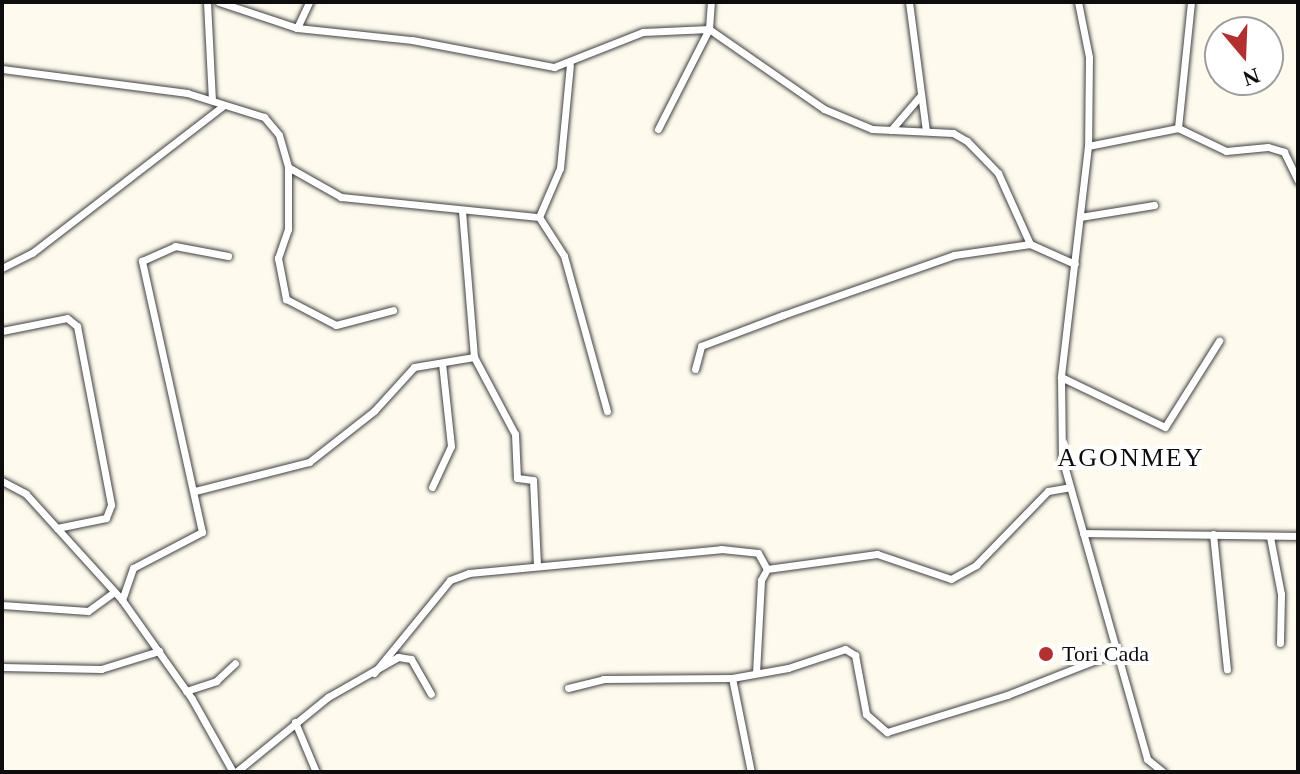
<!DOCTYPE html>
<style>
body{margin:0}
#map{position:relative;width:1300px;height:774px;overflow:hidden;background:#fefbee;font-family:"Times New Roman",serif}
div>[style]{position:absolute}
.roads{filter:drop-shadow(0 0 2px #404040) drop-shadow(0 0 2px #404040)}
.minor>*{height:7px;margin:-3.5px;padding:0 3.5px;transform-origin:3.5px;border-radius:3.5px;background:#fff}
.dots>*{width:22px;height:22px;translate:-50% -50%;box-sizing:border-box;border:4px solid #fff;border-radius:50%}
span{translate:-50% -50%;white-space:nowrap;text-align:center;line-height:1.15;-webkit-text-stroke:8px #fff;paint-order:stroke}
.poi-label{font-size:22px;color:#0d0d0d}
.left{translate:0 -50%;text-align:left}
.quarter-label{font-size:26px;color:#0d0d0d;letter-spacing:2px}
.frame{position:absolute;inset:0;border:4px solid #0d0d0d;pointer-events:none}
.north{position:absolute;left:1204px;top:16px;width:80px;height:80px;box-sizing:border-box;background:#fff;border:2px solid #9e9e9e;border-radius:50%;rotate:161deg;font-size:22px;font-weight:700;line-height:32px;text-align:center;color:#0d0d0d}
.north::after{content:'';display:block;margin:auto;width:28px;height:36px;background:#b23030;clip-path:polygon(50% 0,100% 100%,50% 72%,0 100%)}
</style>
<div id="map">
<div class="roads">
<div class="minor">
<div style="left:207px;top:2px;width:98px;rotate:87.1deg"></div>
<div style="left:219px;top:2px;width:82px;rotate:18.4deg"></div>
<div style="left:297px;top:28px;width:116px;rotate:6deg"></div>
<div style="left:412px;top:40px;width:145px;rotate:10.8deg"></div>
<div style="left:554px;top:67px;width:96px;rotate:-21.5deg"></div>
<div style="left:643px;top:32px;width:66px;rotate:-2.6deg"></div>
<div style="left:709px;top:29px;width:140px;rotate:34.8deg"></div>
<div style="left:824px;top:109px;width:52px;rotate:22.6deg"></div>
<div style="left:872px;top:129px;width:81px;rotate:2.8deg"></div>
<div style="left:953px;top:133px;width:16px;rotate:30deg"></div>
<div style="left:967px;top:141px;width:45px;rotate:45.9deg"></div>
<div style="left:998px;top:173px;width:78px;rotate:65.7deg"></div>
<div style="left:1030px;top:244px;width:49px;rotate:24deg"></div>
<div style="left:909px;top:2px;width:130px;rotate:82.5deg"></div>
<div style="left:1078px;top:2px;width:56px;rotate:78.7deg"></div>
<div style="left:1089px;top:57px;width:89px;rotate:90.6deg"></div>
<div style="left:1088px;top:146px;width:233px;rotate:96.7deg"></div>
<div style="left:1061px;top:377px;width:81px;rotate:89.3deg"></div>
<div style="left:1062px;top:458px;width:313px;rotate:74.2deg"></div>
<div style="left:1147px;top:759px;width:21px;rotate:39deg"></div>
<div style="left:297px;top:28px;width:29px;rotate:-65deg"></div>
<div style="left:2px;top:69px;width:187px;rotate:7.4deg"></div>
<div style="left:187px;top:93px;width:81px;rotate:17.3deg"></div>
<div style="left:264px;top:117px;width:23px;rotate:50deg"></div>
<div style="left:279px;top:135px;width:33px;rotate:74deg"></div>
<div style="left:288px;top:167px;width:62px;rotate:90deg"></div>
<div style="left:288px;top:229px;width:31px;rotate:109deg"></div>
<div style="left:278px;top:258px;width:42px;rotate:79deg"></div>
<div style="left:286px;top:299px;width:56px;rotate:27.5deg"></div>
<div style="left:336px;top:325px;width:59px;rotate:-14.7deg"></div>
<div style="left:1178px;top:128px;width:127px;rotate:-84.1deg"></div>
<div style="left:658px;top:129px;width:112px;rotate:-63deg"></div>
<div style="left:709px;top:29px;width:27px;rotate:-86deg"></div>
<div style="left:891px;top:130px;width:46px;rotate:-49.4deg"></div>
<div style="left:1088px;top:146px;width:92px;rotate:-11.3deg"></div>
<div style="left:1178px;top:128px;width:53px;rotate:25.6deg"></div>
<div style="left:1226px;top:151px;width:42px;rotate:-5.4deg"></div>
<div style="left:1268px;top:147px;width:17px;rotate:17deg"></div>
<div style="left:1284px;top:152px;width:32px;rotate:64deg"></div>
<div style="left:288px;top:167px;width:61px;rotate:29.5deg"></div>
<div style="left:341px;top:197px;width:199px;rotate:5.8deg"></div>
<div style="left:539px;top:217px;width:53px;rotate:-66.8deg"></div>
<div style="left:560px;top:168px;width:103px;rotate:-84.5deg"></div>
<div style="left:539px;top:217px;width:46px;rotate:57.3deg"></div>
<div style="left:564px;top:256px;width:161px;rotate:74.5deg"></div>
<div style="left:1080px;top:217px;width:75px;rotate:-9.2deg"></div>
<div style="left:2px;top:268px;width:34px;rotate:-27deg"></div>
<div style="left:32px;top:253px;width:242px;rotate:-37.6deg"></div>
<div style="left:2px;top:331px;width:66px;rotate:-11.3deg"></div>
<div style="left:67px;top:318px;width:13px;rotate:39deg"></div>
<div style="left:77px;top:326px;width:182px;rotate:79.2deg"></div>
<div style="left:111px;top:505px;width:14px;rotate:111deg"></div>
<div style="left:106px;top:518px;width:50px;rotate:168.5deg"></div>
<div style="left:474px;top:357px;width:87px;rotate:62deg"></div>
<div style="left:515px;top:434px;width:44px;rotate:87.4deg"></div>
<div style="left:517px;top:478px;width:16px;rotate:7deg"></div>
<div style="left:533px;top:480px;width:86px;rotate:87.3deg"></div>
<div style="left:695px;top:369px;width:24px;rotate:-75deg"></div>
<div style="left:701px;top:346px;width:88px;rotate:-20.7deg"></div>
<div style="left:783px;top:315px;width:181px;rotate:-19.3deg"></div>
<div style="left:954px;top:255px;width:77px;rotate:-8.2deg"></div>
<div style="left:1061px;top:377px;width:115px;rotate:25.7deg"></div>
<div style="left:1165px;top:427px;width:102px;rotate:-57.9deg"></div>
<div style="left:2px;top:481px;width:27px;rotate:28deg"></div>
<div style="left:26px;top:494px;width:143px;rotate:47.8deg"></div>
<div style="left:122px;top:600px;width:121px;rotate:54.7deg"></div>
<div style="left:192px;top:699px;width:84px;rotate:60.7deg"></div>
<div style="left:432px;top:487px;width:45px;rotate:-65.1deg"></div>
<div style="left:451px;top:446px;width:83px;rotate:-96.2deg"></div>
<div style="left:195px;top:491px;width:118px;rotate:-14.3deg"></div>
<div style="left:309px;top:462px;width:83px;rotate:-38.1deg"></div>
<div style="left:374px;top:411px;width:59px;rotate:-47.7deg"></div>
<div style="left:414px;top:367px;width:61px;rotate:-9.5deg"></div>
<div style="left:474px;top:357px;width:146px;rotate:-94.7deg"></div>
<div style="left:1083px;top:533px;width:215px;rotate:0.8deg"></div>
<div style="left:1213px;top:534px;width:136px;rotate:84.1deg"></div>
<div style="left:1270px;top:537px;width:58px;rotate:79.1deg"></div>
<div style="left:1281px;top:594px;width:49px;rotate:91.2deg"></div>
<div style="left:122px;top:600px;width:34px;rotate:-71deg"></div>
<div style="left:133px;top:568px;width:78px;rotate:-27.6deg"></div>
<div style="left:202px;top:532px;width:278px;rotate:-102.5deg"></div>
<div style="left:142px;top:261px;width:36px;rotate:-24deg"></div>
<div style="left:175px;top:246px;width:54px;rotate:10.7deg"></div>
<div style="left:2px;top:605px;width:86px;rotate:4deg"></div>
<div style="left:88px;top:611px;width:32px;rotate:-36deg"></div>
<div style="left:2px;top:667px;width:99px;rotate:1.2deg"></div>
<div style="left:101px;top:669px;width:61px;rotate:-17.2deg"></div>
<div style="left:374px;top:673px;width:120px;rotate:-50.7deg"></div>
<div style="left:450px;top:580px;width:20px;rotate:-20deg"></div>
<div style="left:469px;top:573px;width:253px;rotate:-5.4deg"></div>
<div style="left:721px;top:549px;width:37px;rotate:6deg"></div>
<div style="left:758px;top:553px;width:18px;rotate:61deg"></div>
<div style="left:756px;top:673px;width:93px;rotate:-86.9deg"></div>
<div style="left:761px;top:580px;width:13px;rotate:-61deg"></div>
<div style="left:767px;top:569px;width:111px;rotate:-7.8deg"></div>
<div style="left:877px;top:554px;width:78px;rotate:18.7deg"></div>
<div style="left:951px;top:579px;width:29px;rotate:-29deg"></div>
<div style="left:976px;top:565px;width:103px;rotate:-45.8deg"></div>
<div style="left:1048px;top:491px;width:22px;rotate:-10deg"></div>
<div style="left:732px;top:678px;width:96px;rotate:78.6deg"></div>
<div style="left:568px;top:688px;width:36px;rotate:-14deg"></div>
<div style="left:603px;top:679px;width:129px;rotate:-0.4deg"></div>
<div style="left:732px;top:678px;width:57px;rotate:-10.1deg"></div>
<div style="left:788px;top:668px;width:60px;rotate:-18.4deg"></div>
<div style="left:845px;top:649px;width:12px;rotate:31deg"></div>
<div style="left:855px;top:655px;width:60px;rotate:79.4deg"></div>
<div style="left:866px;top:714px;width:28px;rotate:41deg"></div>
<div style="left:887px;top:732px;width:126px;rotate:-17.1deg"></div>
<div style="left:1007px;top:695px;width:117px;rotate:-21.5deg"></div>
<div style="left:186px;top:691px;width:32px;rotate:-18deg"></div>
<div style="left:216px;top:681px;width:26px;rotate:-43deg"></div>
<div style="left:295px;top:722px;width:54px;rotate:67.2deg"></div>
<div style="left:236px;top:772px;width:119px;rotate:-39.2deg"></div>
<div style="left:328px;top:697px;width:81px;rotate:-29.7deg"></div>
<div style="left:398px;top:657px;width:13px;rotate:9deg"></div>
<div style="left:411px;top:659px;width:40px;rotate:60.3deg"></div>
</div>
</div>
<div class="dots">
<div style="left:1046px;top:654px;background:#b23030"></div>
</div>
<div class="poi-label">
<span class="left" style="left:1062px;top:654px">Tori Cada</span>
</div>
<div class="quarter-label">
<span style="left:1131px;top:458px">AGONMEY</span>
</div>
<div class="frame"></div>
<div class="north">N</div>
</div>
